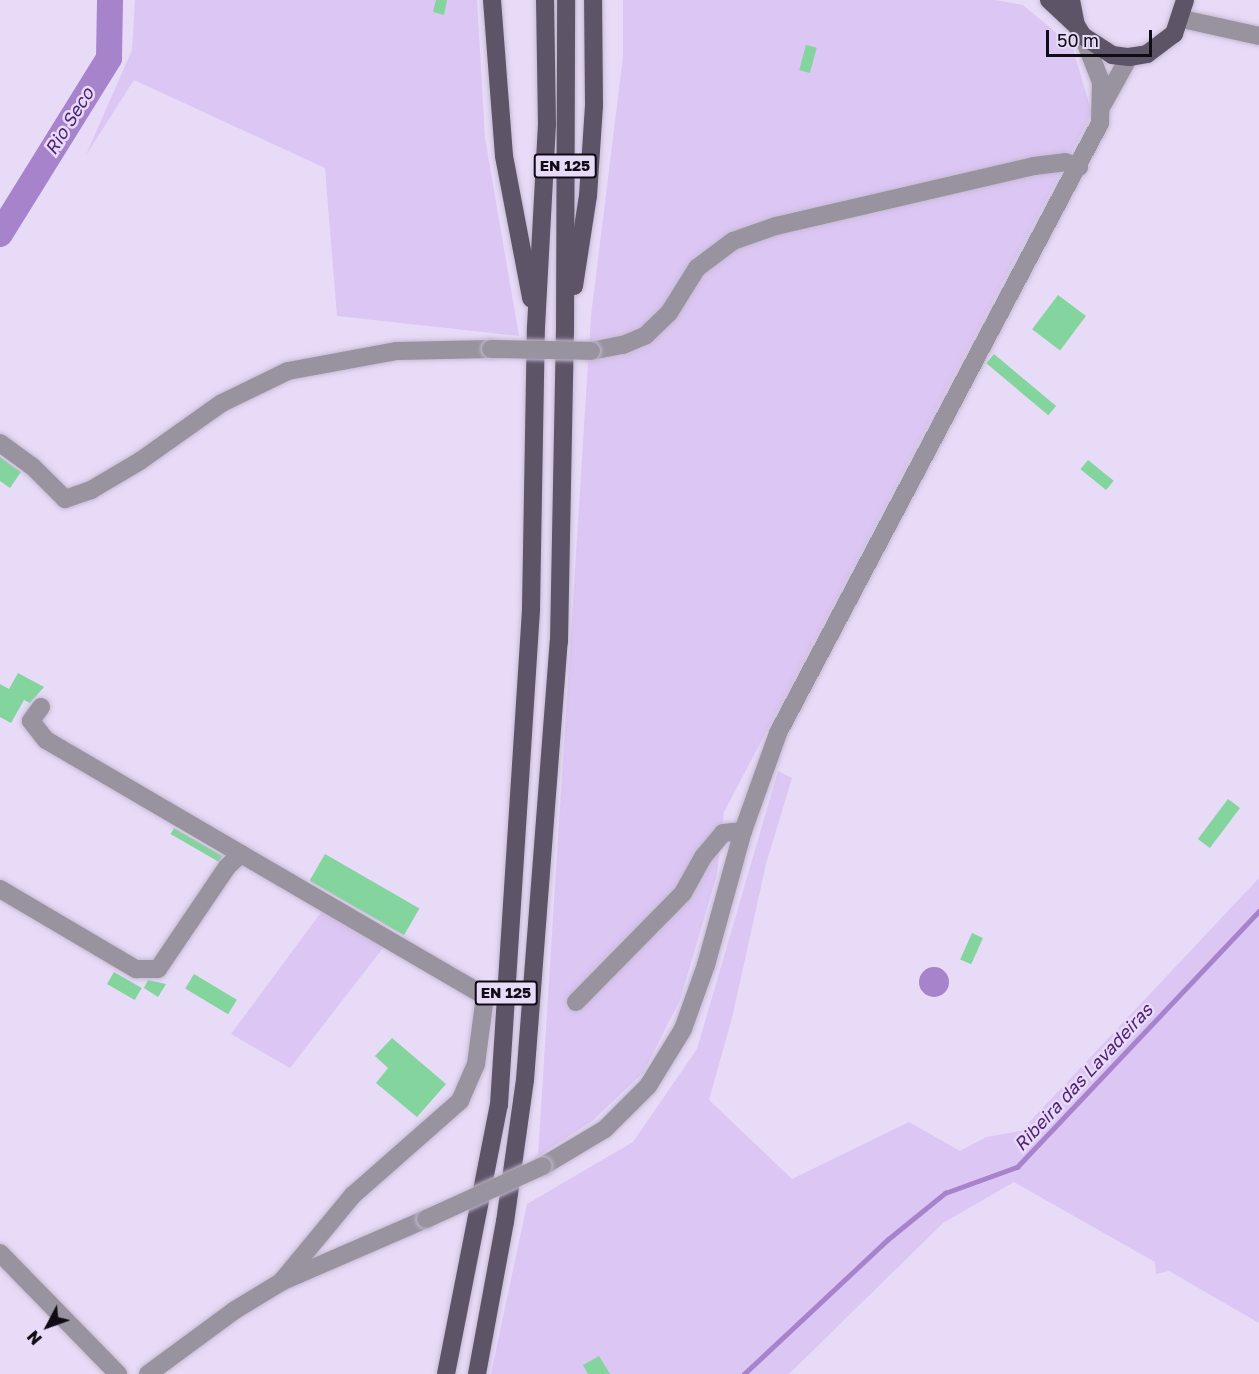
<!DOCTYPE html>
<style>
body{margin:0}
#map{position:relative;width:1259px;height:1374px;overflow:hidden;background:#e7dbf7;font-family:"Golos Text",sans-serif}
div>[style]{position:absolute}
.green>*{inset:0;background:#dcc6f4}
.water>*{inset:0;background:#a783cc}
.round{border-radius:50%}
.stream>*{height:4.5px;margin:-2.25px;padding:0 2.25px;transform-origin:2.25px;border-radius:2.25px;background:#a783cc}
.river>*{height:26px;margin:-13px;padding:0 13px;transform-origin:13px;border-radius:13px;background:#a783cc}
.building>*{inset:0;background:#83d49d;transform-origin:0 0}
.roads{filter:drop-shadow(0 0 2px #c5bad3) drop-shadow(0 0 2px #c5bad3)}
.minor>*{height:18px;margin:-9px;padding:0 9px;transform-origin:9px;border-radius:9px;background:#99939f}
.major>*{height:18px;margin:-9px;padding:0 9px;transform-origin:9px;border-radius:9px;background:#5d5468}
.bridges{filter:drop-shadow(0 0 2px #c5bad3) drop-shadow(0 0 2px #c5bad3)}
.minor-bridge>*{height:18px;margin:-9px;padding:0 9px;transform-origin:9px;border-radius:9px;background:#99939f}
span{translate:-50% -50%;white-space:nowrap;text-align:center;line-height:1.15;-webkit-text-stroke:5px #e7dbf7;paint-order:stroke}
.shield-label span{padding:2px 4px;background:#e7dbf7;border:2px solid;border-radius:4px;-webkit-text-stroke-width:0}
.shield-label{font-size:15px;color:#100c15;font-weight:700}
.water-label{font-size:18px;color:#502076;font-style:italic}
.north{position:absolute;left:18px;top:1296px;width:60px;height:60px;-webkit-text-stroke:4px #e7dbf7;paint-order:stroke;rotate:229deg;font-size:16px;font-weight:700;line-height:24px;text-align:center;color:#100c15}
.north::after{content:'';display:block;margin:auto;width:21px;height:27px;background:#100c15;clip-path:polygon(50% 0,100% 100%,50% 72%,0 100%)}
.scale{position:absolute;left:1046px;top:30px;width:106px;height:27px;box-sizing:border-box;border:3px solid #100c15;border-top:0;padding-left:8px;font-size:18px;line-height:21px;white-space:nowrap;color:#100c15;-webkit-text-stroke:4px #e7dbf7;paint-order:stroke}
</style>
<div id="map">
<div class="green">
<div style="clip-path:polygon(135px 0,477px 0,485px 138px,519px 336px,337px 316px,325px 168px,134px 80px,86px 155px,132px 50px)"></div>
<div style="clip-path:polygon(623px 0,995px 0,1023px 5px,1072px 46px,1092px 113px,724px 812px,717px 875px,680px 1000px,643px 1073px,591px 1122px,538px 1156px,591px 316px,623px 57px)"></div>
<div style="clip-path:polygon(778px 771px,792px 778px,766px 864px,732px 1018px,709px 1100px,792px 1179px,909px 1122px,960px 1151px,986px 1137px,1021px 1131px,1259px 878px,1259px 1323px,1169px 1271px,1156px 1274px,1155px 1262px,1014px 1182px,943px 1223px,789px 1374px,491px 1374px,527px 1204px,633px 1142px,697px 1049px)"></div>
<div style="clip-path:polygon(322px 911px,386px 944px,290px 1068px,231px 1034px)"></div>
</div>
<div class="water">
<div class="round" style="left:919px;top:967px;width:30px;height:30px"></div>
</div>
<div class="stream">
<div style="left:744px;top:1374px;width:196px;rotate:-43.1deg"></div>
<div style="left:887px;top:1240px;width:75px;rotate:-39deg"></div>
<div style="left:945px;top:1193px;width:77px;rotate:-19.9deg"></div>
<div style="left:1017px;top:1167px;width:352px;rotate:-46.6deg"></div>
</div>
<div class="river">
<div style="left:0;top:234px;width:207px;rotate:-58.2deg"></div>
<div style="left:109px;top:58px;width:58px;rotate:-89deg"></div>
</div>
<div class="building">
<div style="clip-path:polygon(436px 0,447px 0,444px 15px,433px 12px)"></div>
<div style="left:806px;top:45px;width:11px;height:26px;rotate:15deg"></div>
<div style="left:1058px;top:295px;width:35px;height:43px;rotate:37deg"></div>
<div style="left:994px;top:354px;width:81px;height:12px;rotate:40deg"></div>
<div style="clip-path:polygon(0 457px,21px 472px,10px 488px,0 481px)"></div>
<div style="left:1088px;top:460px;width:33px;height:12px;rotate:39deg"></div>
<div style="clip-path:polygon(18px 673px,44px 687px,30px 703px,24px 700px,11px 723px,0 717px,0 684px,9px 689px)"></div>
<div style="left:1228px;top:799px;width:15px;height:50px;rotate:37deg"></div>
<div style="left:174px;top:828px;width:56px;height:7px;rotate:30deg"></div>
<div style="left:325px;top:854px;width:109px;height:31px;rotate:30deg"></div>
<div style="left:972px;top:933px;width:12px;height:29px;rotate:24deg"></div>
<div style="left:114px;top:972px;width:32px;height:14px;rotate:30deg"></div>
<div style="left:194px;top:974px;width:50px;height:17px;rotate:31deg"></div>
<div style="clip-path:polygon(148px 980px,166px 984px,158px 997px,144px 988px)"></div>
<div style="clip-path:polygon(392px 1038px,446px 1084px,417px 1117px,376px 1083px,388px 1068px,375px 1056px)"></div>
<div style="clip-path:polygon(599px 1356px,610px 1374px,588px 1374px,583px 1365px)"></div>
</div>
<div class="roads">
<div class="minor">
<div style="left:1182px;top:19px;width:79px;rotate:12.4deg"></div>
<div style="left:1103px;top:104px;width:54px;rotate:-61deg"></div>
<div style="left:591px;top:351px;width:33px;rotate:-11deg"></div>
<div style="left:623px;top:345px;width:25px;rotate:-23deg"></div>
<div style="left:646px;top:335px;width:32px;rotate:-44deg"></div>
<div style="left:669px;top:313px;width:53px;rotate:-58.1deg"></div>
<div style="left:697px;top:268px;width:45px;rotate:-36.9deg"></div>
<div style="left:733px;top:241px;width:46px;rotate:-19.2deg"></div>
<div style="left:776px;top:226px;width:265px;rotate:-13.1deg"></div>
<div style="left:1034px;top:166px;width:31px;rotate:-7deg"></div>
<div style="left:1065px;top:162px;width:15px;rotate:20deg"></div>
<div style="left:0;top:443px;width:39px;rotate:36deg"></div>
<div style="left:32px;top:466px;width:47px;rotate:45deg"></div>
<div style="left:65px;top:499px;width:28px;rotate:-19deg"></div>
<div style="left:91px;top:490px;width:57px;rotate:-30.6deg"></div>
<div style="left:140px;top:461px;width:100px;rotate:-35.3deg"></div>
<div style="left:222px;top:403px;width:73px;rotate:-25.9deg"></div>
<div style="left:288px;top:371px;width:111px;rotate:-10.4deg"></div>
<div style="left:397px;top:351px;width:94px;rotate:-1.2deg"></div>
<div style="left:41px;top:707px;width:17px;rotate:126deg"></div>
<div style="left:31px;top:721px;width:24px;rotate:52deg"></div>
<div style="left:46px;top:740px;width:226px;rotate:30.3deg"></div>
<div style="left:0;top:889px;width:158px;rotate:30.5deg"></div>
<div style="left:136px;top:969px;width:22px"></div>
<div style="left:158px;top:969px;width:123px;rotate:-55.9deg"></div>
<div style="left:227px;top:867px;width:19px;rotate:-43deg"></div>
<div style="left:241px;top:854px;width:282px;rotate:30.2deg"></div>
<div style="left:485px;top:996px;width:69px;rotate:97.5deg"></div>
<div style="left:476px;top:1064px;width:40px;rotate:113.4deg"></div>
<div style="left:460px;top:1101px;width:142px;rotate:138.7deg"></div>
<div style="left:353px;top:1195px;width:113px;rotate:129.6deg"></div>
<div style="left:576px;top:1002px;width:153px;rotate:-45.5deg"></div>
<div style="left:683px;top:893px;width:41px;rotate:-60.9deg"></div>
<div style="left:703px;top:857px;width:31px;rotate:-50deg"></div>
<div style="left:723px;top:833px;width:20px;rotate:-6deg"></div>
<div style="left:543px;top:1166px;width:72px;rotate:-30.8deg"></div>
<div style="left:605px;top:1129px;width:61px;rotate:-45deg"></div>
<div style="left:648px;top:1086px;width:67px;rotate:-58.4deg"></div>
<div style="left:683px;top:1029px;width:68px;rotate:-70.2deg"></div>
<div style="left:706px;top:965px;width:139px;rotate:-74.6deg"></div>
<div style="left:743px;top:831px;width:104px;rotate:-70.3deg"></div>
<div style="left:778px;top:733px;width:690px;rotate:-62.17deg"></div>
<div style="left:1100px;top:123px;width:41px;rotate:-88.6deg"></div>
<div style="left:1101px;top:82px;width:49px;rotate:-111.4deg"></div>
<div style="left:0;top:1253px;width:169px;rotate:45.7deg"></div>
<div style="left:148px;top:1374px;width:108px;rotate:-36.3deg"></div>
<div style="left:235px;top:1310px;width:54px;rotate:-31.3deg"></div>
<div style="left:281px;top:1282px;width:158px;rotate:-23.5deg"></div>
</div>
<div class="major">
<div style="left:492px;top:0;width:156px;rotate:85.6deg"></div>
<div style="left:504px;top:156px;width:145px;rotate:79.2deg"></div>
<div style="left:1049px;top:0;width:34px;rotate:43deg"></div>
<div style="left:1071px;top:0;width:25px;rotate:79deg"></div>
<div style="left:1076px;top:25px;width:13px;rotate:58deg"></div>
<div style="left:1083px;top:36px;width:35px;rotate:33deg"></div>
<div style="left:1112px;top:55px;width:17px;rotate:7deg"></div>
<div style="left:1129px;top:57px;width:18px;rotate:-9deg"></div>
<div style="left:1147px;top:54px;width:34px;rotate:-37deg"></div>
<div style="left:1174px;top:34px;width:36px;rotate:-72deg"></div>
<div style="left:574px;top:286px;width:91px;rotate:-81.2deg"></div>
<div style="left:588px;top:196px;width:91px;rotate:-86.2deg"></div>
<div style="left:594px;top:105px;width:105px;rotate:-90.5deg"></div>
<div style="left:446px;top:1374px;width:274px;rotate:-78.9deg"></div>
<div style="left:499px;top:1105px;width:498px;rotate:-86.3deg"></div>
<div style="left:531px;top:608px;width:281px;rotate:-89deg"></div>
<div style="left:536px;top:327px;width:202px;rotate:-86.9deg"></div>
<div style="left:547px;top:125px;width:125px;rotate:-90.9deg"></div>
<div style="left:477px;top:1374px;width:155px;rotate:-79.6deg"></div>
<div style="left:505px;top:1222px;width:143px;rotate:-82deg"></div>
<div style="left:525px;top:1080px;width:440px;rotate:-85.6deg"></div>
<div style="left:559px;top:641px;width:309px;rotate:-88.9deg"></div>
<div style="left:565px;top:332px;width:332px;rotate:-89.8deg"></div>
</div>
</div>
<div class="bridges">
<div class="minor-bridge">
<div style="left:491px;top:349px;width:100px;rotate:1.1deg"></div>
<div style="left:426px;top:1219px;width:128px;rotate:-24.4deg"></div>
</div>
</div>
<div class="shield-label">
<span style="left:565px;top:166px">EN 125</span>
<span style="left:506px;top:993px">EN 125</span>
</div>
<div class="water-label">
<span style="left:69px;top:121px;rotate:-58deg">Rio Seco</span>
<span style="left:1083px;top:1077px;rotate:-47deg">Ribeira das Lavadeiras</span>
</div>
<div class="north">N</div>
<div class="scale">50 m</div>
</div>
